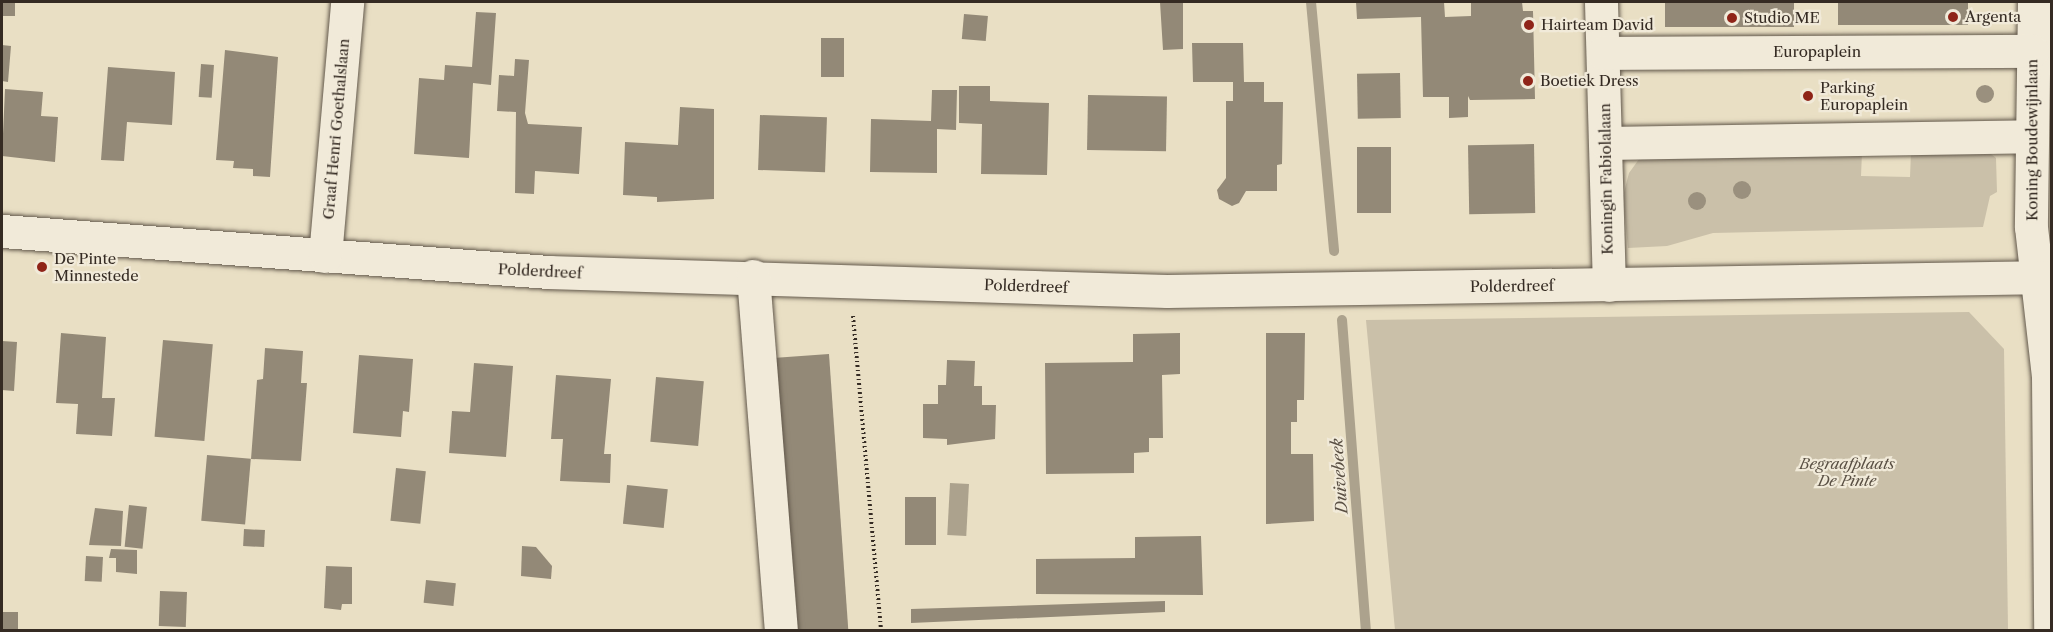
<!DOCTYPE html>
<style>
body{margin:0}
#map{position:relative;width:2053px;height:632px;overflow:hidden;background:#e9dfc4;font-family:"Libre Caslon Text",serif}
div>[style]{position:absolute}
.green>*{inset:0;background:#cac0a9}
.water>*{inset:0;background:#aca28d;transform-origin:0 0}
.stream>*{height:10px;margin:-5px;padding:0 5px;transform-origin:5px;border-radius:5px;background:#aca28d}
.building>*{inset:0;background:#938977;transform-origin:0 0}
.path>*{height:4px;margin-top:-2px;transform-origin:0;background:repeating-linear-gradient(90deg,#352b23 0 1.5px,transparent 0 4.5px)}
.roads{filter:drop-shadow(0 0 2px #62584b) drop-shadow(0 0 2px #62584b)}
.minor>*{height:33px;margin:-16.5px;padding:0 16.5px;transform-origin:16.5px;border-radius:16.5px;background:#f1ead9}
.trees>*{width:18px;height:18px;margin:-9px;border-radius:50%;background:#9a907e}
.dots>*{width:16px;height:16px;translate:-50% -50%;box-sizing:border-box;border:3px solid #f1ead9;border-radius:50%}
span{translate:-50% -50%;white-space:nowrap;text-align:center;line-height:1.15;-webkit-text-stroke:4.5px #f1ead9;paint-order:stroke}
.poi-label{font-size:15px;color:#352b23}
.left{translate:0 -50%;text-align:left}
.street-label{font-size:15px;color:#352b23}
.park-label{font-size:15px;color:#5a5044;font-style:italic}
.water-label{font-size:16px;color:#594f43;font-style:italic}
.frame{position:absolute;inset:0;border:3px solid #352b23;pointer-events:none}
</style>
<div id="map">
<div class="green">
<div style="clip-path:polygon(1986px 150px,1996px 158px,1997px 192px,1990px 196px,1983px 227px,1713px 233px,1667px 246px,1628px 248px,1623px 196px,1629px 173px,1642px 155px,1862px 153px,1861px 176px,1910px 177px,1911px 152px)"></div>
<div style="clip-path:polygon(1969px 312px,2004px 349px,2008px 630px,1395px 630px,1366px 320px)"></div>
</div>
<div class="water">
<div style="left:950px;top:483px;width:19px;height:52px;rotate:3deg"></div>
</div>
<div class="stream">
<div style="left:1311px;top:2px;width:250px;rotate:84.7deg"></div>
<div style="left:1342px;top:320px;width:311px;rotate:85.6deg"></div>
</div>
<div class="building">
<div style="left:2px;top:2px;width:13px;height:14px"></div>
<div style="clip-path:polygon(1160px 2px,1183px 2px,1183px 49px,1163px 50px)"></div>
<div style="clip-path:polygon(1356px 2px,1444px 2px,1445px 17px,1471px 16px,1471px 2px,1522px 2px,1523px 11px,1533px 11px,1535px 99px,1470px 100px,1468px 96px,1468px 117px,1449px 118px,1449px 97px,1423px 97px,1421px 17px,1357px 19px)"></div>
<div style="left:1665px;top:2px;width:129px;height:25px"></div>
<div style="left:1838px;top:2px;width:130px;height:23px"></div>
<div style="clip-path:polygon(476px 12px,496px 13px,491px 85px,473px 83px,469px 158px,414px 154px,419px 78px,444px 80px,445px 65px,472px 67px)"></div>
<div style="left:964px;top:14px;width:24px;height:25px;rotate:5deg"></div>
<div style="left:821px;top:38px;width:23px;height:39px"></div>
<div style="clip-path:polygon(1192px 43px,1243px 43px,1244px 82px,1264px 82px,1264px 102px,1283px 102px,1282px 164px,1277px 165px,1277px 191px,1246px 191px,1239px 203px,1232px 206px,1219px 199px,1217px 190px,1226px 178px,1226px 101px,1233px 101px,1233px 82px,1193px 82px)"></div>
<div style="clip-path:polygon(2px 45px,11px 46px,8px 82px,2px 81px)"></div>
<div style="clip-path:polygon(225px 50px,278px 57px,270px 177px,253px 176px,253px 169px,233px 168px,234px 161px,216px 160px)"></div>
<div style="clip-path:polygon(515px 59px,529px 60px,525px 113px,528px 124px,582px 127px,579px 174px,535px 171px,534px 194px,515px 193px,516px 112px,497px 111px,499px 75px,514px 76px)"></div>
<div style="left:201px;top:64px;width:13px;height:33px;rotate:4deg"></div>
<div style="clip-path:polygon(108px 67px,175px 72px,172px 125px,127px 122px,124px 161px,101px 160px)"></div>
<div style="left:1400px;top:73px;width:45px;height:43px;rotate:89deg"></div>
<div style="clip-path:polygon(959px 86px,990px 86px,990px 101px,1049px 103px,1047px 175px,981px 174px,982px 124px,959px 123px)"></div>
<div style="clip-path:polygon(5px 89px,43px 92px,41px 116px,58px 117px,55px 162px,2px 156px)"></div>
<div style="clip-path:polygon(932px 90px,957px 90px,956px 130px,937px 129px,937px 173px,870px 172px,871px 119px,931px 121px)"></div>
<div style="left:1088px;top:95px;width:79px;height:55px;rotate:1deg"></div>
<div style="clip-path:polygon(680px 107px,714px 109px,714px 199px,657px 202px,657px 197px,623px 195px,625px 142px,678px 145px)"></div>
<div style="left:760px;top:115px;width:67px;height:55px;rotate:2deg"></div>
<div style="left:1534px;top:144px;width:69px;height:66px;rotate:89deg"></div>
<div style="left:1357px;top:147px;width:34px;height:66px"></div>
<div style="clip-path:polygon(61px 333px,106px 337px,102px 398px,115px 398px,112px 436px,76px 434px,78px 404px,56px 403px)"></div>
<div style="clip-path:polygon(1180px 333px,1180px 374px,1162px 375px,1163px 438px,1149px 438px,1149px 452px,1134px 453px,1134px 473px,1046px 474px,1045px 363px,1133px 362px,1133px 334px)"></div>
<div style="clip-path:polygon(1266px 333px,1305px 333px,1304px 400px,1297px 400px,1297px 422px,1291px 422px,1291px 454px,1313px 454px,1314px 521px,1266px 524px)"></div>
<div style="left:163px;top:340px;width:50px;height:97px;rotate:5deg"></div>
<div style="clip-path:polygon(2px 341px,17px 342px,14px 391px,2px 390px)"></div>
<div style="clip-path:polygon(265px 348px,303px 351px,301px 383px,307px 383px,301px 461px,251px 459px,257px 380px,263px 379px)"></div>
<div style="left:829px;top:354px;width:277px;height:56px;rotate:86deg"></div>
<div style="clip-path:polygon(359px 355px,413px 359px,409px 412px,403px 411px,401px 437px,353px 433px)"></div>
<div style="clip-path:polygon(947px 360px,975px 361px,974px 386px,982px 386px,982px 405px,996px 405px,995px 439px,947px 445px,947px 439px,923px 438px,923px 404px,938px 404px,938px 385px,946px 385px)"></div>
<div style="clip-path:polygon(474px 363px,513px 366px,506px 457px,449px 453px,452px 411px,470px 412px)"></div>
<div style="clip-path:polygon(556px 375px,611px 379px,604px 454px,611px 454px,610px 483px,560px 481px,563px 439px,551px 439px)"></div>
<div style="left:656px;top:377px;width:48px;height:65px;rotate:5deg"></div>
<div style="left:207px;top:455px;width:44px;height:66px;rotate:5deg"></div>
<div style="left:396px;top:468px;width:30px;height:53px;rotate:6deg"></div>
<div style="left:627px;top:485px;width:41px;height:39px;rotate:6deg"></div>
<div style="left:905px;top:497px;width:31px;height:48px"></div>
<div style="left:129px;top:505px;width:18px;height:42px;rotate:6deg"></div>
<div style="clip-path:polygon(95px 508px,123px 511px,121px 546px,89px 545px)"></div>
<div style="left:244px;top:529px;width:21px;height:17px;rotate:3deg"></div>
<div style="clip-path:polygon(1201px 536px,1203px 595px,1036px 594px,1036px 559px,1135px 558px,1135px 537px)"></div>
<div style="clip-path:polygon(522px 546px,536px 547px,552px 566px,551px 579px,521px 576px)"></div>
<div style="clip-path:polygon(111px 549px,137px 550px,137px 574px,116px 572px,116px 558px,109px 558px)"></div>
<div style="left:86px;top:556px;width:17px;height:25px;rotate:3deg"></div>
<div style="clip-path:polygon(326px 566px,352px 567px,352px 604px,342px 604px,341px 610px,324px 608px)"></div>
<div style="left:426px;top:580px;width:30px;height:23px;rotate:6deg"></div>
<div style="left:160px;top:591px;width:27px;height:35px;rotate:2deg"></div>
<div style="clip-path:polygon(1165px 601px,1165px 612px,911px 623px,911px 609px)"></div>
<div style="left:2px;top:612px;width:16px;height:18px"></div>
</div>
<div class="path">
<div style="left:853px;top:316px;width:315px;rotate:84.9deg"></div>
</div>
<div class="roads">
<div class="minor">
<div style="left:1601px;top:2px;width:283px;rotate:88.4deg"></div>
<div style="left:2034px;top:2px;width:225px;rotate:90.8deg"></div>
<div style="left:2031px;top:227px;width:150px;rotate:83.5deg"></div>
<div style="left:2048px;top:376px;width:254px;rotate:89.5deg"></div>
<div style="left:1603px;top:53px;width:429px;rotate:-0.3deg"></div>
<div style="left:1606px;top:143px;width:425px;rotate:-0.9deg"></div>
<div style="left:2px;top:231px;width:548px;rotate:4.29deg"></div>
<div style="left:548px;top:272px;width:619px;rotate:1.76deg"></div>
<div style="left:1167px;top:291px;width:885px;rotate:-0.91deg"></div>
<div style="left:325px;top:256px;width:255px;rotate:-85deg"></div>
<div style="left:753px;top:276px;width:355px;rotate:85.5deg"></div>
</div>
</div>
<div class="trees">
<div style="left:1985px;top:94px"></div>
<div style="left:1742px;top:190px"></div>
<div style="left:1697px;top:201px"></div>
</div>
<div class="dots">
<div style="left:1953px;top:17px;background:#8f2418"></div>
<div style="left:1732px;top:18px;background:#8f2418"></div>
<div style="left:1529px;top:25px;background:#8f2418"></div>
<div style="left:1528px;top:81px;background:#8f2418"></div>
<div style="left:1808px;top:96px;background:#8f2418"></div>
<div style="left:42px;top:267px;background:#8f2418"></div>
</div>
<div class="poi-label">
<span class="left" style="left:1965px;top:17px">Argenta</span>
<span class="left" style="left:1744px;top:18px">Studio ME</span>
<span class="left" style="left:1541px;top:25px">Hairteam David</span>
<span class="left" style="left:1540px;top:81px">Boetiek Dress</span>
<span class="left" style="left:1820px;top:96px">Parking<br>Europaplein</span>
<span class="left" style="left:54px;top:267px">De Pinte<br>Minnestede</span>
</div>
<div class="street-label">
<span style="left:1817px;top:52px">Europaplein</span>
<span style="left:336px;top:129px;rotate:-85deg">Graaf Henri Goethalslaan</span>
<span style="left:2032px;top:140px;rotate:-90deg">Koning Boudewijnlaan</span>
<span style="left:1606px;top:179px;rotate:-91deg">Koningin Fabiolalaan</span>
<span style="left:540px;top:271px;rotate:3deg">Polderdreef</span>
<span style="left:1026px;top:286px;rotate:2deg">Polderdreef</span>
<span style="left:1512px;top:286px;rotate:-1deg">Polderdreef</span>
</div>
<div class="park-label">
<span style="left:1847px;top:472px">Begraafplaats<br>De Pinte</span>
</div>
<div class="water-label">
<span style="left:1339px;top:476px;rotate:-94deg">Duivebeek</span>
</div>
<div class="frame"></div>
</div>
